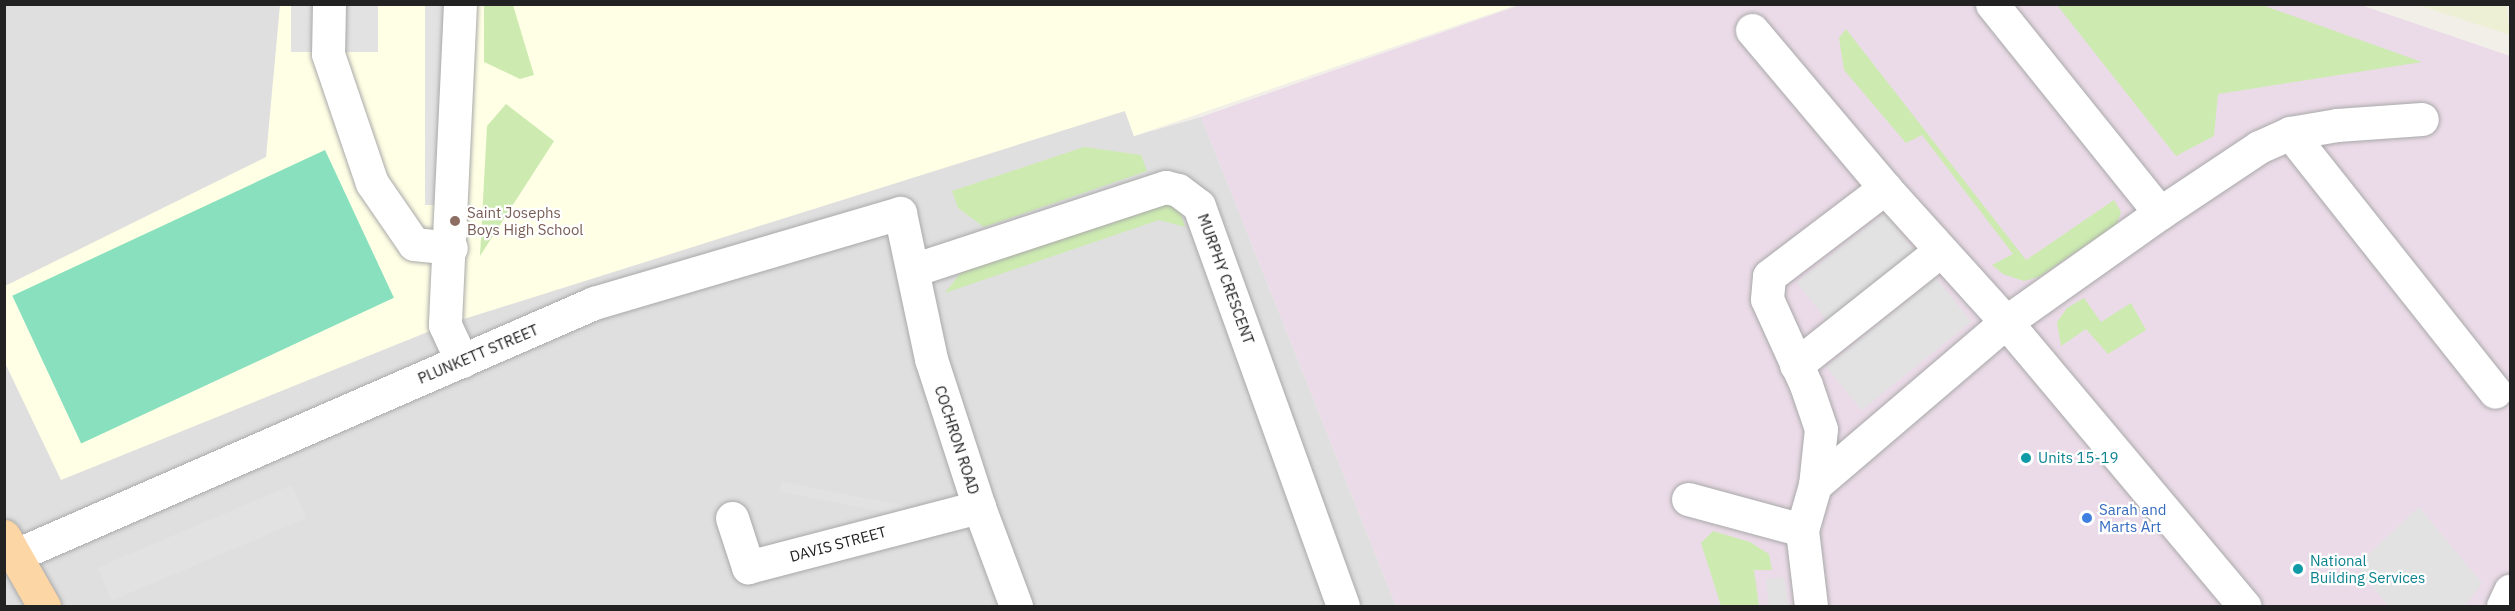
<!DOCTYPE html>
<style>
body{margin:0}
#map{position:relative;width:2515px;height:611px;overflow:hidden;background:#f2efe9;font-family:"IBM Plex Sans",sans-serif}
div>[style]{position:absolute}
.residential>*{inset:0;background:#e0dfdf}
.industrial>*{inset:0;background:#ebdbe8}
.education>*{inset:0;background:#ffffe5}
.farmland>*{inset:0;background:#eef0d5}
.grass>*{inset:0;background:#cdebb0}
.pitch>*{inset:0;background:#88e0be;transform-origin:0 0}
.parking>*{inset:0;background:#e2e2e2;transform-origin:0 0}
.roads{filter:drop-shadow(0 0 2px #a9a9a9) drop-shadow(0 0 2px #a9a9a9)}
.minor>*{height:33px;margin:-16.5px;padding:0 16.5px;transform-origin:16.5px;border-radius:16.5px;background:#fff}
.major>*{height:33px;margin:-16.5px;padding:0 16.5px;transform-origin:16.5px;border-radius:16.5px;background:#fcd6a4}
.dots>*{width:16px;height:16px;translate:-50% -50%;box-sizing:border-box;border:3px solid #fff;border-radius:50%}
span{translate:-50% -50%;white-space:nowrap;text-align:center;line-height:1.15;-webkit-text-stroke:4.5px #fff;paint-order:stroke}
.education-label{font-size:15px;color:#785e54}
.left{translate:0 -50%;text-align:left}
.street-label{font-size:15px;color:#222}
.culture-label{font-size:15px;color:#0d838f}
.shop-label{font-size:15px;color:#366cbe}
.frame{position:absolute;inset:0;border:6px solid #222;pointer-events:none}
</style>
<div id="map">
<div class="residential">
<div style="clip-path:polygon(4px 5px,1086px 5px,1134px 136px,1201px 117px,1396px 606px,5px 606px)"></div>
</div>
<div class="industrial">
<div style="clip-path:polygon(1523px 4px,2358px 4px,2510px 56px,2510px 590px,2497px 606px,1396px 606px,1201px 117px)"></div>
</div>
<div class="education">
<div style="clip-path:polygon(280px 5px,1516px 5px,1134px 136px,1125px 111px,445px 325px,61px 480px,5px 363px,5px 286px,266px 157px)"></div>
</div>
<div class="farmland">
<div style="clip-path:polygon(2418px 5px,2506px 5px,2510px 35px)"></div>
</div>
<div class="grass">
<div style="clip-path:polygon(484px 5px,513px 5px,534px 75px,520px 79px,484px 62px)"></div>
<div style="clip-path:polygon(2057px 5px,2262px 5px,2422px 62px,2218px 94px,2214px 136px,2176px 156px)"></div>
<div style="clip-path:polygon(1846px 29px,2026px 260px,2114px 200px,2121px 212px,2117px 224px,2039px 277px,2024px 281px,2003px 274px,1992px 265px,2013px 254px,1922px 135px,1906px 143px,1844px 70px,1839px 38px)"></div>
<div style="clip-path:polygon(506px 104px,554px 141px,480px 256px,487px 126px)"></div>
<div style="clip-path:polygon(1084px 147px,1141px 155px,1147px 171px,984px 227px,958px 208px,952px 191px)"></div>
<div style="clip-path:polygon(1155px 198px,1178px 205px,1185px 227px,1159px 220px,945px 293px,966px 266px)"></div>
<div style="clip-path:polygon(2084px 298px,2101px 322px,2131px 303px,2146px 330px,2108px 354px,2086px 329px,2061px 346px,2057px 322px,2067px 308px)"></div>
<div style="clip-path:polygon(1713px 531px,1750px 542px,1769px 554px,1772px 570px,1754px 570px,1759px 606px,1721px 606px,1701px 543px)"></div>
</div>
<div class="pitch">
<div style="left:325px;top:150px;width:163px;height:345px;rotate:65deg"></div>
</div>
<div class="parking">
<div style="left:291px;top:5px;width:87px;height:47px"></div>
<div style="left:425px;top:5px;width:23px;height:200px"></div>
<div style="left:1885px;top:213px;width:56px;height:112px;rotate:52deg"></div>
<div style="left:1936px;top:278px;width:56px;height:141px;rotate:51deg"></div>
<div style="left:292px;top:485px;width:36px;height:211px;rotate:67deg"></div>
<div style="left:906px;top:506px;width:10px;height:127px;rotate:101deg"></div>
<div style="clip-path:polygon(2419px 507px,2482px 583px,2465px 606px,2388px 606px,2356px 566px)"></div>
<div style="clip-path:polygon(1784px 577px,1789px 606px,1769px 606px,1766px 579px)"></div>
</div>
<div class="roads">
<div class="minor">
<div style="left:329px;top:4px;width:50px;rotate:91.1deg"></div>
<div style="left:328px;top:54px;width:136px;rotate:71.2deg"></div>
<div style="left:372px;top:183px;width:74px;rotate:55.5deg"></div>
<div style="left:414px;top:244px;width:37px;rotate:6deg"></div>
<div style="left:460px;top:4px;width:321px;rotate:92.7deg"></div>
<div style="left:445px;top:325px;width:40px;rotate:65deg"></div>
<div style="left:1992px;top:4px;width:268px;rotate:51.2deg"></div>
<div style="left:1752px;top:30px;width:207px;rotate:49.9deg"></div>
<div style="left:1885px;top:188px;width:181px;rotate:47.9deg"></div>
<div style="left:2006px;top:322px;width:371px;rotate:50deg"></div>
<div style="left:2290px;top:133px;width:48px;rotate:-9.7deg"></div>
<div style="left:2337px;top:125px;width:85px;rotate:-4deg"></div>
<div style="left:913px;top:270px;width:266px;rotate:-18.2deg"></div>
<div style="left:1166px;top:187px;width:12px;rotate:14deg"></div>
<div style="left:1178px;top:190px;width:26px;rotate:37deg"></div>
<div style="left:1199px;top:206px;width:425px;rotate:70.2deg"></div>
<div style="left:1796px;top:365px;width:184px;rotate:-38.4deg"></div>
<div style="left:1815px;top:485px;width:56px;rotate:-83.9deg"></div>
<div style="left:1821px;top:429px;width:46px;rotate:-108.8deg"></div>
<div style="left:1806px;top:385px;width:94px;rotate:-114.4deg"></div>
<div style="left:1767px;top:299px;width:23px;rotate:-85deg"></div>
<div style="left:1769px;top:276px;width:146px;rotate:-37.2deg"></div>
<div style="left:1688px;top:499px;width:118px;rotate:15.2deg"></div>
<div style="left:732px;top:518px;width:52px;rotate:71.9deg"></div>
<div style="left:748px;top:567px;width:239px;rotate:-14.6deg"></div>
<div style="left:16px;top:555px;width:631px;rotate:-23.56deg"></div>
<div style="left:594px;top:303px;width:319px;rotate:-16.4deg"></div>
<div style="left:900px;top:213px;width:149px;rotate:78deg"></div>
<div style="left:931px;top:359px;width:156px;rotate:72deg"></div>
<div style="left:979px;top:507px;width:106px;rotate:69.5deg"></div>
<div style="left:1811px;top:606px;width:77px;rotate:-96.8deg"></div>
<div style="left:1802px;top:530px;width:47px;rotate:-73.9deg"></div>
<div style="left:1815px;top:485px;width:251px;rotate:-40.5deg"></div>
<div style="left:2006px;top:322px;width:189px;rotate:-35.3deg"></div>
<div style="left:2160px;top:213px;width:119px;rotate:-33.7deg"></div>
<div style="left:2259px;top:147px;width:34px;rotate:-24deg"></div>
<div style="left:2290px;top:133px;width:330px;rotate:51.6deg"></div>
<div style="left:2503px;top:606px;width:17px;rotate:-65deg"></div>
</div>
<div class="major">
<div style="left:4px;top:536px;width:81px;rotate:60.3deg"></div>
</div>
</div>
<div class="dots">
<div style="left:455px;top:221px;background:#8d6e63"></div>
<div style="left:2026px;top:458px;background:#0f9aa8"></div>
<div style="left:2087px;top:518px;background:#3f7fe0"></div>
<div style="left:2298px;top:569px;background:#0f9aa8"></div>
</div>
<div class="education-label">
<span class="left" style="left:467px;top:221px">Saint Josephs<br>Boys High School</span>
</div>
<div class="street-label">
<span style="left:1226px;top:279px;rotate:70deg">MURPHY CRESCENT</span>
<span style="left:478px;top:354px;rotate:-23deg">PLUNKETT STREET</span>
<span style="left:957px;top:440px;rotate:72deg">COCHRON ROAD</span>
<span style="left:838px;top:544px;rotate:-15deg">DAVIS STREET</span>
</div>
<div class="culture-label">
<span class="left" style="left:2038px;top:458px">Units 15-19</span>
<span class="left" style="left:2310px;top:569px">National<br>Building Services</span>
</div>
<div class="shop-label">
<span class="left" style="left:2099px;top:518px">Sarah and<br>Marts Art</span>
</div>
<div class="frame"></div>
</div>
